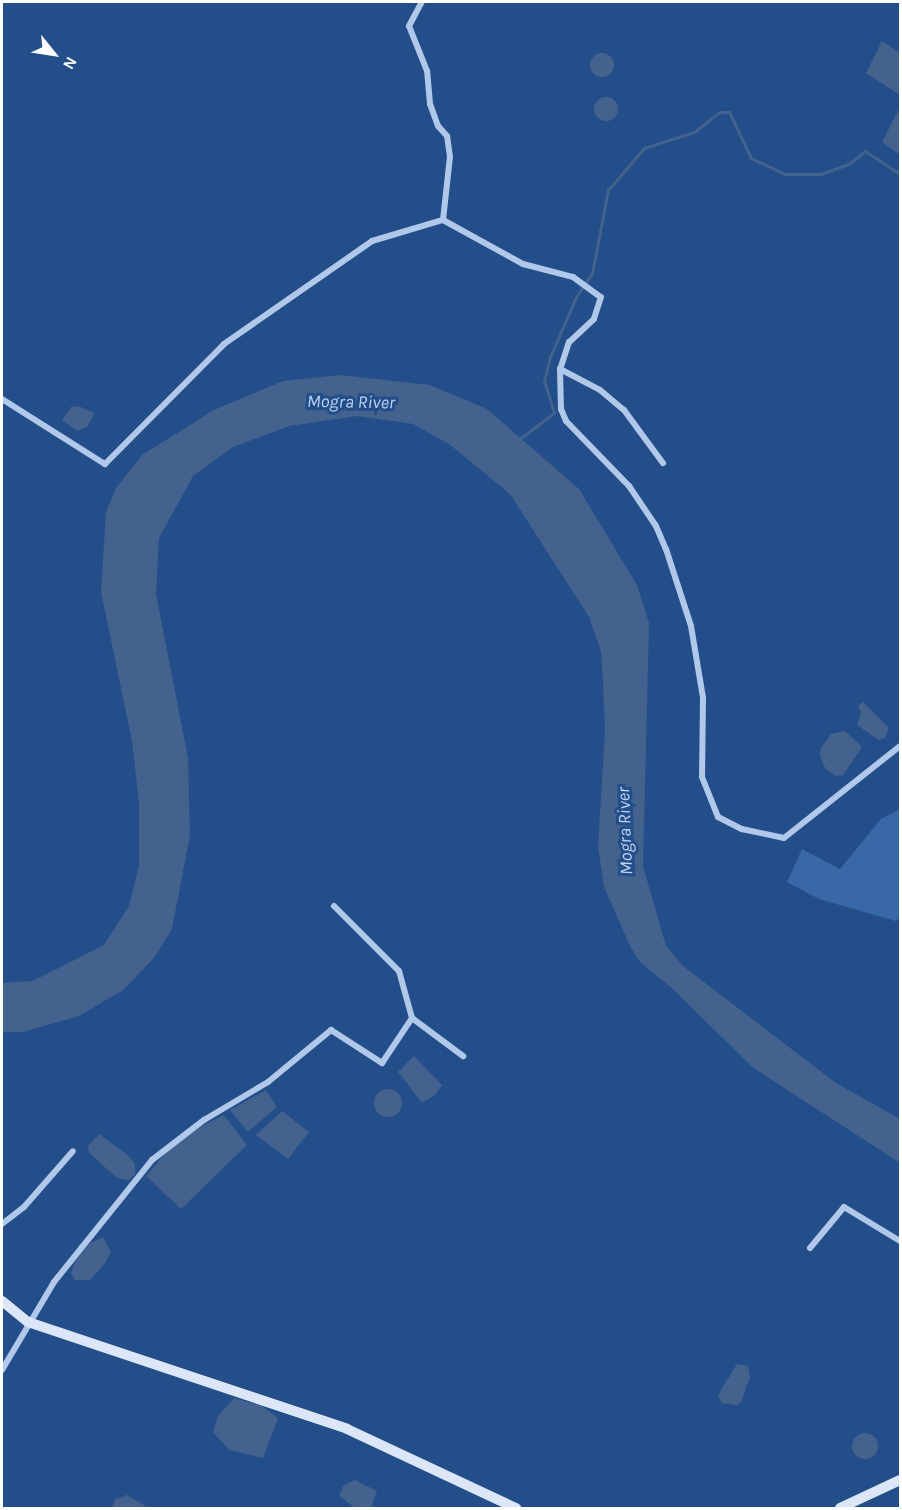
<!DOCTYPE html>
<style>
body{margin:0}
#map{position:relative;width:902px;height:1510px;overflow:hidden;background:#234e8a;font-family:Karla,sans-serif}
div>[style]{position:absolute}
.green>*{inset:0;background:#3868a7}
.water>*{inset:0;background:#43628d}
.round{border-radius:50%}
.stream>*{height:3px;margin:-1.5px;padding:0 1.5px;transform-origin:1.5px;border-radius:1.5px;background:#43628d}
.street>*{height:6px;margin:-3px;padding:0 3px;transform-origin:3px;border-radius:3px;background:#b0c9ea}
.secondary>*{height:10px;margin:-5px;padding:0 5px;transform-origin:5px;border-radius:5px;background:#dbe7f8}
span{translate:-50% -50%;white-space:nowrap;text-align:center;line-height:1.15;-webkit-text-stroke:6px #234e8a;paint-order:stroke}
.water-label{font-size:18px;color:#bcd3f1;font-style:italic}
.frame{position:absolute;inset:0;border:3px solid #fff;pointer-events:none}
.north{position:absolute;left:24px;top:24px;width:60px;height:60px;-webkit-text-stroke:4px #234e8a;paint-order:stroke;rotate:120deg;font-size:16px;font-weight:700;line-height:24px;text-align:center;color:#fff}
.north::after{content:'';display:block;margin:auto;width:21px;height:27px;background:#fff;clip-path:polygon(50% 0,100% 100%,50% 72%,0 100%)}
</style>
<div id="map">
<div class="green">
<div style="clip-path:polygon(900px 809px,900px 917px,896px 921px,819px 899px,787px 882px,802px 849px,840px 869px,881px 819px)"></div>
</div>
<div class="water">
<div style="clip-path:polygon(882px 41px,900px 53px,900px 95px,866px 73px)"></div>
<div class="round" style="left:590px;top:53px;width:24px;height:24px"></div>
<div class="round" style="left:594px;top:97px;width:24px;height:24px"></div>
<div style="clip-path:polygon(900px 107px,900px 155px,882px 142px)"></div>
<div style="clip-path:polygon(340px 375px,430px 385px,487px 409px,579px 489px,637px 585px,649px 623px,643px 866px,666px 946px,683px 966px,836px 1083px,900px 1119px,900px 1163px,752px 1067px,674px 990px,640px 962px,631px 948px,604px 887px,598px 846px,605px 731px,603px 683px,601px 651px,589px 617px,510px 494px,449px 444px,413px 424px,357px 416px,289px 426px,233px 447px,193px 476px,159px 538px,156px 594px,188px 758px,190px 835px,172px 929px,154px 958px,123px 990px,79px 1016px,23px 1032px,2px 1032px,2px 983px,33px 981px,104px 945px,129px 906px,139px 866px,139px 803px,132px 741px,101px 592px,106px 512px,116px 488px,142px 455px,214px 410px,283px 381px)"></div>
<div style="clip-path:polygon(78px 406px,95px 413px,87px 427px,77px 431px,62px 420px,71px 407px)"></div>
<div style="clip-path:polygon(863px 702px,889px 728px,885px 738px,879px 740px,857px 725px,861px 713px,858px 706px)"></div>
<div style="clip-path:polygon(845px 731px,862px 747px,843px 775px,835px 776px,825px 768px,820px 756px,821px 748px,831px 734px)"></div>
<div style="clip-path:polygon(414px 1056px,442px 1085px,434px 1096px,422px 1103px,398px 1072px)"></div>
<div class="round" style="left:374px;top:1089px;width:28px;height:28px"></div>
<div style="clip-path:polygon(266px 1090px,277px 1107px,248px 1132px,230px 1110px)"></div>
<div style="clip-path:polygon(282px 1111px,309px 1132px,288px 1159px,256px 1135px)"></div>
<div style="clip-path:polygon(224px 1115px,247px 1145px,181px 1209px,146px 1176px,166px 1152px,198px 1128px)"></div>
<div style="clip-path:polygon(99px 1134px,128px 1155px,135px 1164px,135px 1175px,129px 1180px,117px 1178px,89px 1153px,88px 1146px)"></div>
<div style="clip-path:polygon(103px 1237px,111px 1252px,105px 1263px,90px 1280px,75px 1280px,71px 1273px,75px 1261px,89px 1244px)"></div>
<div style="clip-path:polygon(737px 1364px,748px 1366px,750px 1377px,741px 1402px,737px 1405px,722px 1403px,718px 1397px,722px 1388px)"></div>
<div style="clip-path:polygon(234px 1398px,262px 1406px,278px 1418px,263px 1458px,229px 1450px,213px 1432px,218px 1416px)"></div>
<div class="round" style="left:852px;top:1433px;width:26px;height:26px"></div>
<div style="clip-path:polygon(355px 1480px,377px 1491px,371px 1508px,355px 1508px,339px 1496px,343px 1486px)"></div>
<div style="clip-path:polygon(127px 1495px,139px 1502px,148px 1508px,112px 1508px,115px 1499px)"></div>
</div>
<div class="stream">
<div style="left:518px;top:440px;width:45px;rotate:-36.9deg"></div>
<div style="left:554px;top:413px;width:34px;rotate:-107deg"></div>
<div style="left:544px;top:381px;width:25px;rotate:-76deg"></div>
<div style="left:550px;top:357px;width:65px;rotate:-66.6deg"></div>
<div style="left:576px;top:297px;width:29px;rotate:-56deg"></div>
<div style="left:592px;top:273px;width:85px;rotate:-79.1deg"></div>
<div style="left:608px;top:190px;width:55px;rotate:-49.4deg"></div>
<div style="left:644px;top:148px;width:52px;rotate:-17.7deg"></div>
<div style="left:694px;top:132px;width:33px;rotate:-38deg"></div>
<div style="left:720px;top:112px;width:9px"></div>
<div style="left:729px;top:112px;width:51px;rotate:64.4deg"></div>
<div style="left:751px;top:158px;width:38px;rotate:25deg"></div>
<div style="left:786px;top:174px;width:35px"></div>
<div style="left:821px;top:174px;width:30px;rotate:-20deg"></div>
<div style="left:849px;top:164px;width:21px;rotate:-39deg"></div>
<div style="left:865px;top:151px;width:42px;rotate:33.3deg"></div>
</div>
<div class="street">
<div style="left:443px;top:220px;width:91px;rotate:28.8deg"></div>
<div style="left:523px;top:264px;width:52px;rotate:14.6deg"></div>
<div style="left:573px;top:277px;width:34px;rotate:36deg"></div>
<div style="left:601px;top:297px;width:23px;rotate:108deg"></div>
<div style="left:594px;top:319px;width:34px;rotate:137deg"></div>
<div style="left:569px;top:342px;width:28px;rotate:108deg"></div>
<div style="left:560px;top:369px;width:45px;rotate:27.7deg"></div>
<div style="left:600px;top:390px;width:31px;rotate:40deg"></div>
<div style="left:624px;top:410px;width:66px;rotate:53.7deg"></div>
<div style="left:560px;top:369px;width:40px;rotate:88.6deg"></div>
<div style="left:561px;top:409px;width:13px;rotate:67deg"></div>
<div style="left:566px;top:421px;width:91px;rotate:45.9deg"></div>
<div style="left:629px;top:486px;width:48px;rotate:56deg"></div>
<div style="left:656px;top:526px;width:25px;rotate:67deg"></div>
<div style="left:666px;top:549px;width:81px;rotate:72deg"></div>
<div style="left:691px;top:626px;width:73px;rotate:80.5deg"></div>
<div style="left:703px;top:698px;width:79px;rotate:90.7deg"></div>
<div style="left:702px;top:777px;width:43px;rotate:68.2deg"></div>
<div style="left:718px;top:817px;width:27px;rotate:27deg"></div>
<div style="left:742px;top:829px;width:43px;rotate:12.1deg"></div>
<div style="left:784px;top:838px;width:148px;rotate:-38.4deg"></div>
<div style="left:2px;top:399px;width:122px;rotate:32.3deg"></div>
<div style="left:105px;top:464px;width:169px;rotate:-45.2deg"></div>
<div style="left:224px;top:344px;width:180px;rotate:-34.8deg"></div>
<div style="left:372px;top:241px;width:74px;rotate:-16.5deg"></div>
<div style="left:443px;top:220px;width:63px;rotate:-83.7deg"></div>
<div style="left:450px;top:157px;width:21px;rotate:-98deg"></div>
<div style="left:447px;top:136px;width:13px;rotate:-132deg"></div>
<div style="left:438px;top:126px;width:23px;rotate:-110deg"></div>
<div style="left:430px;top:104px;width:33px;rotate:-95deg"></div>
<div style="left:427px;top:71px;width:48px;rotate:-111.8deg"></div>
<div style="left:409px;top:26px;width:27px;rotate:-62deg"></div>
<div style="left:334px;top:906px;width:92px;rotate:45deg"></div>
<div style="left:399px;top:971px;width:49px;rotate:74.5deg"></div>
<div style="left:2px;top:1224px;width:28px;rotate:-38deg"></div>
<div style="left:24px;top:1207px;width:74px;rotate:-48.8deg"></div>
<div style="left:810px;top:1248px;width:53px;rotate:-50.3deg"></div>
<div style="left:844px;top:1207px;width:66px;rotate:31.3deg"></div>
<div style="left:2px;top:1370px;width:102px;rotate:-59.4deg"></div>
<div style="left:54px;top:1282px;width:156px;rotate:-51.2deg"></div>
<div style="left:152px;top:1160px;width:66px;rotate:-37.6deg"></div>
<div style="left:204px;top:1120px;width:74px;rotate:-30.7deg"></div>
<div style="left:268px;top:1082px;width:82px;rotate:-39.5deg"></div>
<div style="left:331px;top:1030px;width:61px;rotate:32.9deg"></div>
<div style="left:382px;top:1063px;width:54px;rotate:-56.3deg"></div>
<div style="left:412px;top:1018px;width:64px;rotate:36.7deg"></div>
</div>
<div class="secondary">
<div style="left:2px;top:1301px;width:33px;rotate:39deg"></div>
<div style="left:28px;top:1322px;width:336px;rotate:18.5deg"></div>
<div style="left:347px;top:1429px;width:187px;rotate:25.1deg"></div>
<div style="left:840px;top:1508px;width:66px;rotate:-25deg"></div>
</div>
<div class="water-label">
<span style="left:351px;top:402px;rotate:1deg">Mogra River</span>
<span style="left:625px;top:831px;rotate:-92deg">Mogra River</span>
</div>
<div class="frame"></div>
<div class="north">N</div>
</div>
